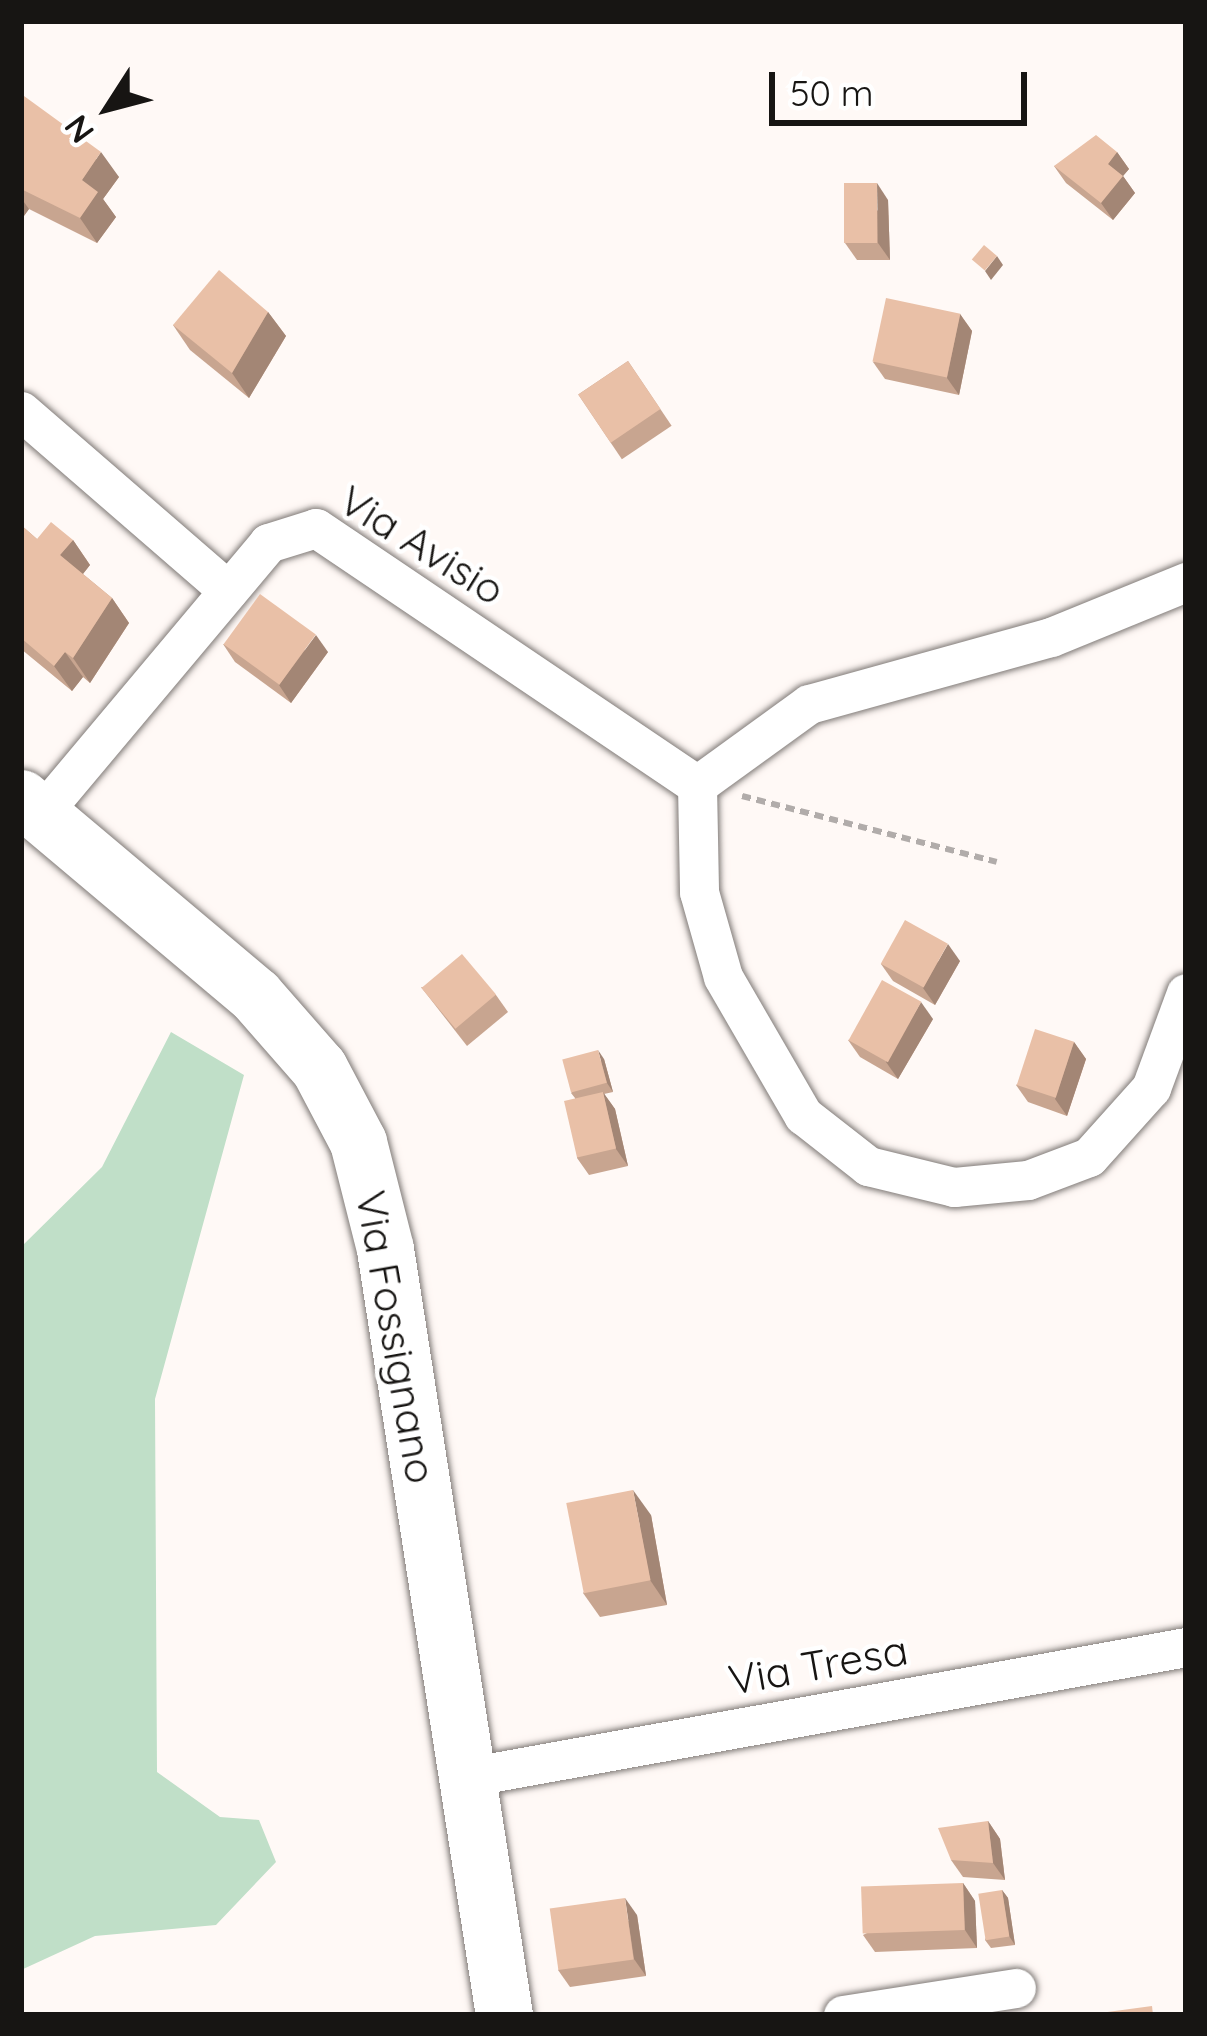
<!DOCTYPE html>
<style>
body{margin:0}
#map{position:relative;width:1207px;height:2036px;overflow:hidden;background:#fff9f6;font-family:Quicksand,sans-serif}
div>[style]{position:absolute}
.green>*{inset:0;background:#c0dfc8}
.path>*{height:6px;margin-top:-3px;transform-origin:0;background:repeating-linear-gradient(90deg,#b1acaa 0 9px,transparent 0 15px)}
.roads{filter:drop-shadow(0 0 3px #817b78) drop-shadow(0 0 3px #817b78)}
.street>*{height:39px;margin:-19.5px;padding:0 19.5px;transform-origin:19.5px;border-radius:19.5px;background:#fff}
.secondary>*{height:57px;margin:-28.5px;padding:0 28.5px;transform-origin:28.5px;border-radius:28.5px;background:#fff}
.wall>*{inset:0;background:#c8a590;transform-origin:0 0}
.shaded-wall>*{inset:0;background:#a38675}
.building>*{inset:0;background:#e9c0a7;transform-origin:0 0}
span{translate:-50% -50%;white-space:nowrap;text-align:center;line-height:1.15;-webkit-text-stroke:9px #fff;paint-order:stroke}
.street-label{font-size:42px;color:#171513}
.frame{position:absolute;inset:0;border:24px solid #171513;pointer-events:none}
.north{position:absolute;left:48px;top:48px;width:120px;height:120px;-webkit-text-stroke:9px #fff;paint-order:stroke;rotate:234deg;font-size:33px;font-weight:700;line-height:48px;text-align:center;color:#171513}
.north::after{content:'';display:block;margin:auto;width:42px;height:54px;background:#171513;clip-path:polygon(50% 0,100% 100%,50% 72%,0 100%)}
.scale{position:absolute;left:769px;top:72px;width:258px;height:54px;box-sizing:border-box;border:6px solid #171513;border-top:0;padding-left:15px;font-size:36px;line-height:42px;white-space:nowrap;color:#171513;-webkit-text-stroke:9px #fff;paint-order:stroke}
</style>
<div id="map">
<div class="green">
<div style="clip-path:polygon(171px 1032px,244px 1075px,155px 1399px,157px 1772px,220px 1817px,259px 1820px,276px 1862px,216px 1925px,95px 1936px,21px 1970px,21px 1247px,102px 1167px)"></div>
</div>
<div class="path">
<div style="left:742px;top:796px;width:263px;rotate:14.5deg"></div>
</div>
<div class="roads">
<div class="street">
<div style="left:21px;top:411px;width:274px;rotate:40.9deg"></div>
<div style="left:697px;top:785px;width:138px;rotate:-35.9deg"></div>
<div style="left:809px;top:704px;width:251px;rotate:-15.5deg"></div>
<div style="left:1051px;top:637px;width:146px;rotate:-22.2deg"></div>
<div style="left:41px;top:814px;width:354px;rotate:-50deg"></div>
<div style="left:268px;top:543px;width:50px;rotate:-17.4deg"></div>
<div style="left:316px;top:528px;width:460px;rotate:34deg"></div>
<div style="left:697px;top:785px;width:107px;rotate:88.9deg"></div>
<div style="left:699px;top:892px;width:88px;rotate:74.2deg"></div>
<div style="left:723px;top:977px;width:160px;rotate:59.9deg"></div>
<div style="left:803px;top:1115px;width:83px;rotate:38.1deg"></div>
<div style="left:868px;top:1166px;width:89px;rotate:13.7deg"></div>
<div style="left:954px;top:1187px;width:74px;rotate:-5.4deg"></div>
<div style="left:1028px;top:1180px;width:65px;rotate:-20.7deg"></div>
<div style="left:1089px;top:1157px;width:93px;rotate:-48.1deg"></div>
<div style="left:1151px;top:1088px;width:101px;rotate:-69.8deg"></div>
<div style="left:467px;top:1777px;width:731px;rotate:-10.25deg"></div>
<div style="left:843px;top:2015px;width:175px;rotate:-8.9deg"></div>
</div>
<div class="secondary">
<div style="left:21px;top:798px;width:306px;rotate:40.1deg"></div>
<div style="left:255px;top:995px;width:97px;rotate:48.8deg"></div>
<div style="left:319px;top:1068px;width:84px;rotate:62.2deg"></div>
<div style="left:358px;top:1142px;width:110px;rotate:75.8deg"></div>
<div style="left:385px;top:1249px;width:775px;rotate:81.17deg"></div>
</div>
</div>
<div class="wall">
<div style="clip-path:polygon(21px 101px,119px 177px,103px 199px,116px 217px,97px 243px,29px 209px,21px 220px)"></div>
<div style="clip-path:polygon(1117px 152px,1129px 169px,1123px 176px,1135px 193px,1113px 220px,1066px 183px,1054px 166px)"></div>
<div style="clip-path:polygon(888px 200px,890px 260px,857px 260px,845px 243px)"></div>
<div style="clip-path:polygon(268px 312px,286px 336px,249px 398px,190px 350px,173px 325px)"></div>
<div style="clip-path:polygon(960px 314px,972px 331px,959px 395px,885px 379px,873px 362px)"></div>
<div style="left:628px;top:361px;width:78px;height:60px;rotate:56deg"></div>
<div style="clip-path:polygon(21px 525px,37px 539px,73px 540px,90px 565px,83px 574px,112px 598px,129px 623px,90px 683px,83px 677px,72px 691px,21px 649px)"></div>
<div style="clip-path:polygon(223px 644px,328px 652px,291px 703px,235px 662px)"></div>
<div style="clip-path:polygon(960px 961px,935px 1005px,893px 981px,881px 964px)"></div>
<div style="clip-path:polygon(421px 987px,496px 995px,508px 1012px,467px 1046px)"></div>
<div style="clip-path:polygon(933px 1019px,898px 1079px,860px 1057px,848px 1040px)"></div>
<div style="clip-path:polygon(1074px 1042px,1086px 1059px,1067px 1116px,1028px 1102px,1016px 1085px)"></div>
<div style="clip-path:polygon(604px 1059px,613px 1092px,604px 1094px,615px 1109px,628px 1166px,589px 1175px,577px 1158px,575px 1098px,571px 1093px)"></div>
<div style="clip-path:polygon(651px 1515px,667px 1605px,600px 1617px,583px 1593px)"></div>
<div style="clip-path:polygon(988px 1821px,1000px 1839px,1005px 1880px,963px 1877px,951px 1860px)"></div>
<div style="clip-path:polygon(963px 1883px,975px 1901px,977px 1948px,875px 1952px,863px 1935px)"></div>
<div style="clip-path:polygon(1002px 1890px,1008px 1898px,1015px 1945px,991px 1948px,985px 1940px)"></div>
<div style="clip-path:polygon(637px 1915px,646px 1976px,570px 1987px,558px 1970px)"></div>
</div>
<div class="shaded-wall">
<div style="clip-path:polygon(101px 152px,119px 177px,103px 199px,116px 217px,97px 243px,80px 218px,82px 180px)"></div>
<div style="clip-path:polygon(1117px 152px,1129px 169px,1123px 176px,1135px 193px,1113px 220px,1101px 203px,1108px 164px)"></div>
<div style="clip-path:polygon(877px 183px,888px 200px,890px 260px,878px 243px)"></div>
<div style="clip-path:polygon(21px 198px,29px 209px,21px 220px)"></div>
<div style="clip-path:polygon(997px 256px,1003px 265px,991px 280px,985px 271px)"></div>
<div style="clip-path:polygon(268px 312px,286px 336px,249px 398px,232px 373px)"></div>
<div style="clip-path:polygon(960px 314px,972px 331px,959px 395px,947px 378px)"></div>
<div style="clip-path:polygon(73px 540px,90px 565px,78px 580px,60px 555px)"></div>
<div style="clip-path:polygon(112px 598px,129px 623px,90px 683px,73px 658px)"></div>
<div style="clip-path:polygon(316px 635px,328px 652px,291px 703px,279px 685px)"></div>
<div style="clip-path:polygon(65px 652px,83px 677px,72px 691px,54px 666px)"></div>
<div style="clip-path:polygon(948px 944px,960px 961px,935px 1005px,923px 988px)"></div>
<div style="clip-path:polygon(921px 1002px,933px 1019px,898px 1079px,886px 1062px)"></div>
<div style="clip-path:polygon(1074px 1042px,1086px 1059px,1067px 1116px,1055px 1099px)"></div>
<div style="clip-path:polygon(598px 1050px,604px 1059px,613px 1092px,607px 1083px)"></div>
<div style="clip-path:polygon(603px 1092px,615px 1109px,628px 1166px,616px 1149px)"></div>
<div style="clip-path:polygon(633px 1490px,651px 1515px,667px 1605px,650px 1580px)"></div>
<div style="clip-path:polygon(988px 1821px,1000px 1839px,1005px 1880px,993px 1863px)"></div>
<div style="clip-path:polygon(963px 1883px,975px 1901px,977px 1948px,965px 1930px)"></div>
<div style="clip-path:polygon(1002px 1890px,1008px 1898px,1015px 1945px,1009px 1936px)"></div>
<div style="clip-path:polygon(625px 1898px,637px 1915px,646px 1976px,634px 1959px)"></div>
</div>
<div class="building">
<div style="clip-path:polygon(24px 96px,101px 152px,82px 180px,98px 192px,80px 218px,21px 189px,21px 101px)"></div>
<div style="clip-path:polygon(1096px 135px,1117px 152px,1108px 164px,1123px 176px,1101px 203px,1054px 166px)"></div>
<div style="left:844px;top:183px;width:33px;height:60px"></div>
<div style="left:984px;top:245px;width:17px;height:19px;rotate:40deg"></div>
<div style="clip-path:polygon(219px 270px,268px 312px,232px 373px,173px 325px)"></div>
<div style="left:886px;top:298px;width:76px;height:65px;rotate:12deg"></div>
<div style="left:628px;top:361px;width:58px;height:60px;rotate:56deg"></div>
<div style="clip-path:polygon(51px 522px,73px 540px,60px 555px,112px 598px,73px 658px,65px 652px,54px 666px,21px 638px,21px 525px,37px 539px)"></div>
<div style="left:260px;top:594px;width:69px;height:62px;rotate:36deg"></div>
<div style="left:905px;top:920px;width:49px;height:50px;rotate:29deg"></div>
<div style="left:462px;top:954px;width:53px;height:53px;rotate:50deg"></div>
<div style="left:882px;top:980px;width:45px;height:69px;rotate:29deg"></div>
<div style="left:1035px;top:1029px;width:41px;height:59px;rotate:18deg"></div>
<div style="left:598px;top:1050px;width:34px;height:37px;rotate:75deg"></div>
<div style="left:603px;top:1092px;width:58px;height:40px;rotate:77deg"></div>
<div style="left:633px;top:1490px;width:92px;height:68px;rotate:79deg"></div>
<div style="clip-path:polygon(988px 1821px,993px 1863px,951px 1860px,938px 1828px)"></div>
<div style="left:963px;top:1883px;width:47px;height:102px;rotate:88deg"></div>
<div style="left:1002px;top:1890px;width:47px;height:24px;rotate:81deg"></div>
<div style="left:625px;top:1898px;width:62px;height:76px;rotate:82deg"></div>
<div style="clip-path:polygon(1152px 2006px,1153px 2015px,1100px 2015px,1100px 2013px)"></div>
</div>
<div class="street-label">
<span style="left:422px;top:545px;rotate:32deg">Via Avisio</span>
<span style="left:396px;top:1337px;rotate:80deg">Via Fossignano</span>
<span style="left:818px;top:1665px;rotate:-10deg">Via Tresa</span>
</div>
<div class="frame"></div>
<div class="north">N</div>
<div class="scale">50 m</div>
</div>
